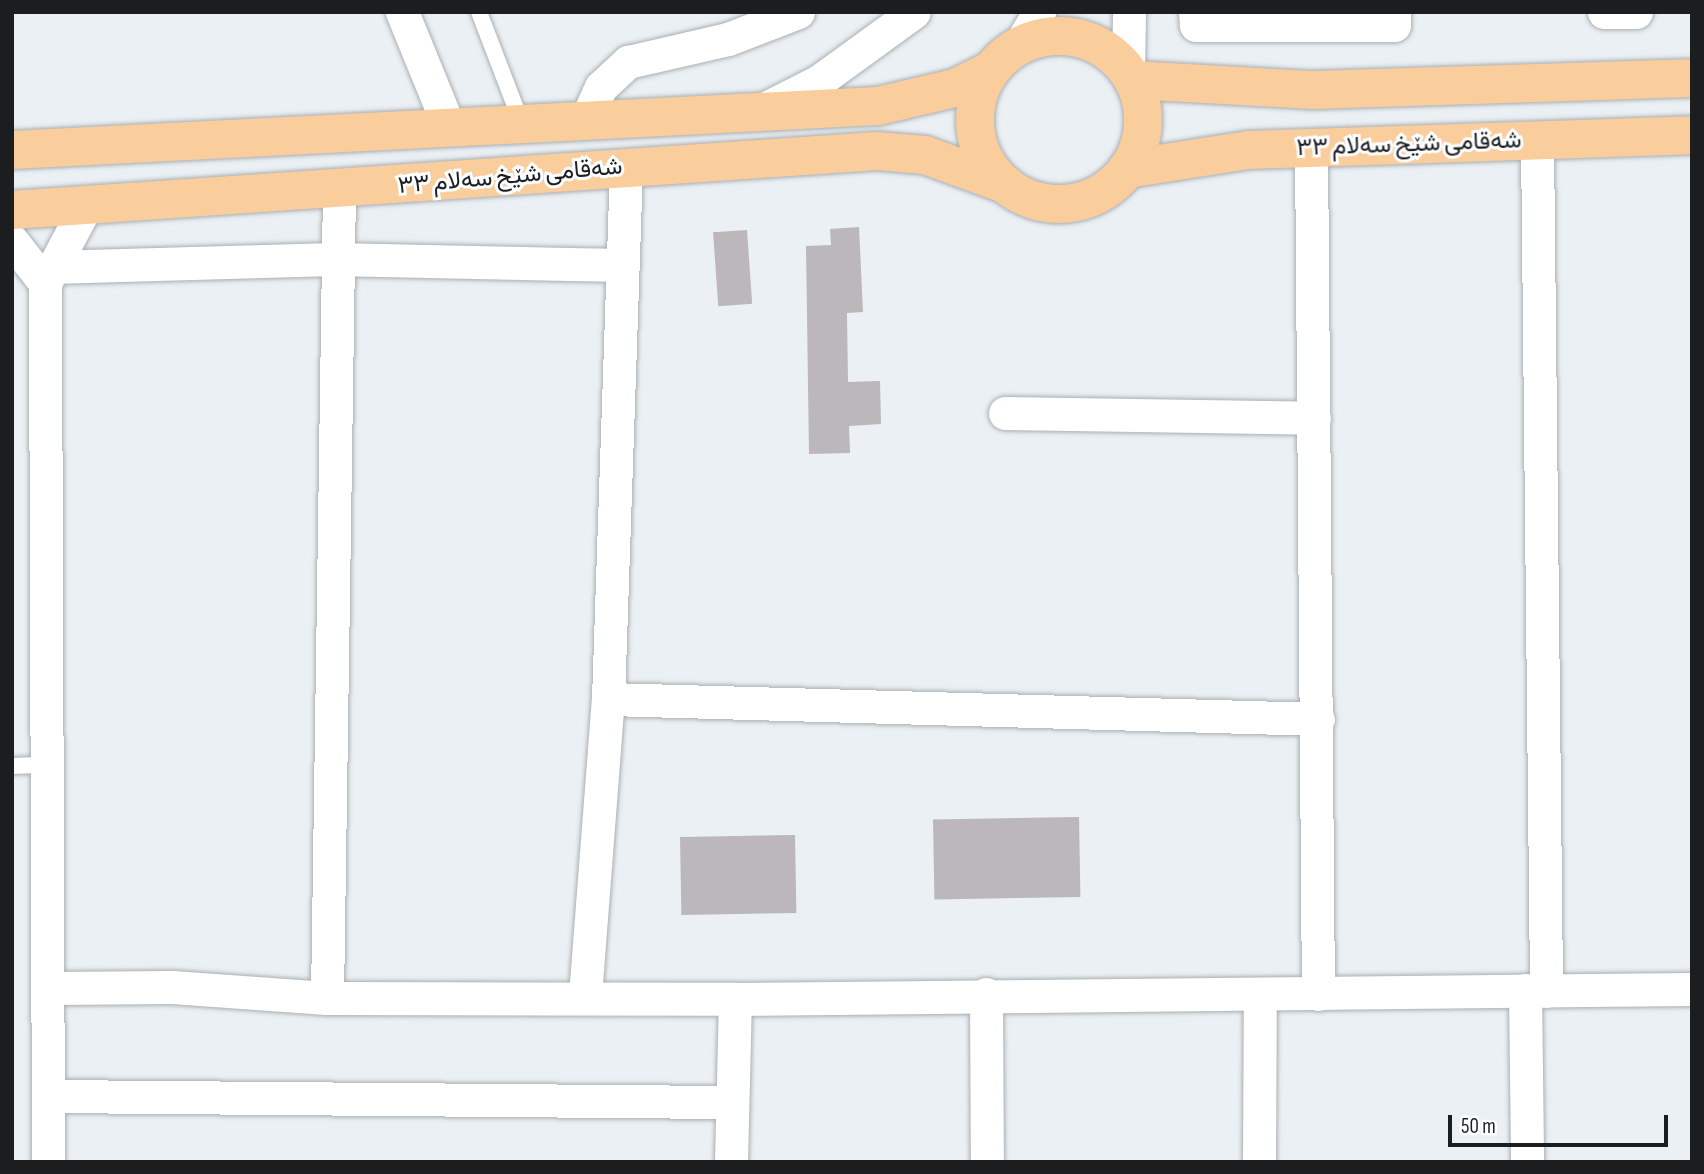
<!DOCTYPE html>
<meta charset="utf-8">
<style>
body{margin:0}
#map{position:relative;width:1704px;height:1174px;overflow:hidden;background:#ebf0f4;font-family:"Sofia Sans Condensed",Vazirmatn,sans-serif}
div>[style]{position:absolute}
.building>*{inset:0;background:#bbb7bb;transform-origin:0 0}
.roads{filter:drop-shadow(0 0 2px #aaafb3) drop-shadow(0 0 2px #aaafb3)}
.service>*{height:16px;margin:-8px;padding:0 8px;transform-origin:8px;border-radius:8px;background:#fff}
.minor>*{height:33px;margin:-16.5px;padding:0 16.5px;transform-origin:16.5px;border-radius:16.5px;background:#fff}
.primary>*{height:38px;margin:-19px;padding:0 19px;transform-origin:19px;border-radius:19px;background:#facd9c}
.primary>.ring{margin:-19px;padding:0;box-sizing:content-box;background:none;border:38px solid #facd9c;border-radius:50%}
span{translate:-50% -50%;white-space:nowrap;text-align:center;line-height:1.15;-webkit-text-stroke:6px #fbfdff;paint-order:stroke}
.street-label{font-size:24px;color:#1c1d1f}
.frame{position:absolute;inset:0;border:14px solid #1c1d1f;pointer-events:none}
.scale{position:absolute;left:1448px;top:1115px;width:220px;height:32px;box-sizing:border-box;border:4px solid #1c1d1f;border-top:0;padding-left:9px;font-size:21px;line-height:24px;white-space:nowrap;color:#1c1d1f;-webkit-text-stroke:5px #fbfdff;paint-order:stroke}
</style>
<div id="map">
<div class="building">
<div style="clip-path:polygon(859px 227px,863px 312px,847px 313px,848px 382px,880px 381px,881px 424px,849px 426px,850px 453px,809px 454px,806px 246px,831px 245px,830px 229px)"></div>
<div style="left:747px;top:230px;width:74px;height:34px;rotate:86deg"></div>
<div style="left:1079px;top:817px;width:80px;height:146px;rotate:89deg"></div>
<div style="left:795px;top:835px;width:78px;height:115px;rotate:89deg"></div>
</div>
<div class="roads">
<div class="service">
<div style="left:479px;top:12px;width:120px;rotate:69deg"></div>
<div style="left:12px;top:766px;width:33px;rotate:-2deg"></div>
</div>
<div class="minor">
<div style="left:402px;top:12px;width:124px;rotate:67.8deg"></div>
<div style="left:1195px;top:12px;width:13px;rotate:86deg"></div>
<div style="left:1196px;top:25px;width:198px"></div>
<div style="left:1394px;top:25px;width:13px;rotate:-90deg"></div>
<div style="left:1604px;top:12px;width:32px"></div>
<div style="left:1020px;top:44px;width:37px;rotate:-59deg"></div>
<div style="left:1128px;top:71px;width:59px;rotate:-89deg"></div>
<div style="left:764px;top:109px;width:62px;rotate:-27deg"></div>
<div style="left:819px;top:81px;width:117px;rotate:-36deg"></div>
<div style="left:586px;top:120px;width:36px;rotate:-66deg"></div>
<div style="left:601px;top:87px;width:37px;rotate:-43deg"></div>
<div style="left:628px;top:62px;width:103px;rotate:-13deg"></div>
<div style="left:728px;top:39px;width:75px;rotate:-21.1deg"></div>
<div style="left:1537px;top:140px;width:851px;rotate:89.39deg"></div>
<div style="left:1311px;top:146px;width:848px;rotate:89.53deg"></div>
<div style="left:12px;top:241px;width:53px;rotate:51.8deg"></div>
<div style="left:51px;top:267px;width:283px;rotate:-1.6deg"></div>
<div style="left:334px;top:259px;width:289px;rotate:1.2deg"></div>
<div style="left:1005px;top:413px;width:309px;rotate:0.9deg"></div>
<div style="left:608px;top:699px;width:710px;rotate:1.61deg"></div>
<div style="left:51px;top:988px;width:121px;rotate:-0.5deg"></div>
<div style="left:172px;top:987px;width:155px;rotate:4.1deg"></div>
<div style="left:327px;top:998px;width:408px;rotate:0.1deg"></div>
<div style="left:735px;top:999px;width:957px;rotate:-0.6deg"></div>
<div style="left:1525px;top:990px;width:172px;rotate:89.3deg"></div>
<div style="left:986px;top:994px;width:168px;rotate:89.7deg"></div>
<div style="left:585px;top:996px;width:298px;rotate:-85.6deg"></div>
<div style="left:608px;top:699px;width:532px;rotate:-88.06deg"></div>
<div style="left:327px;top:998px;width:808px;rotate:-89.15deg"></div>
<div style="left:50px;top:1096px;width:680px;rotate:0.51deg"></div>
<div style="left:48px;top:1162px;width:879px;rotate:-90.2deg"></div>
<div style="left:45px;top:283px;width:89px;rotate:-62deg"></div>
<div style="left:731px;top:1162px;width:163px;rotate:-88.6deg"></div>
<div style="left:1259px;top:1162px;width:168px;rotate:-89.7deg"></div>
</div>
<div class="primary">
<div class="ring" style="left:975px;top:36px;width:130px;height:130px"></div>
<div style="left:1133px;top:80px;width:181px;rotate:3.2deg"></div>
<div style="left:1314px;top:90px;width:378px;rotate:-1.8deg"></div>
<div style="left:12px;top:150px;width:867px;rotate:-2.91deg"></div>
<div style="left:878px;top:106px;width:79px;rotate:-13.2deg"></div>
<div style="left:955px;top:88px;width:39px;rotate:-26deg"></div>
<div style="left:1127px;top:169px;width:123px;rotate:-8.9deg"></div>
<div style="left:1249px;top:150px;width:443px;rotate:-1.9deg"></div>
<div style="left:12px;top:210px;width:867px;rotate:-3.9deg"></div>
<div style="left:877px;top:151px;width:48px;rotate:4.8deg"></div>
<div style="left:925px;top:155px;width:82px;rotate:20deg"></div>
</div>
</div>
<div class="street-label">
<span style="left:1409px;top:144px;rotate:-2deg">شەقامی شێخ سەلام ٣٣</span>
<span style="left:510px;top:176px;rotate:-5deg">شەقامی شێخ سەلام ٣٣</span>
</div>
<div class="frame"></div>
<div class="scale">50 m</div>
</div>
